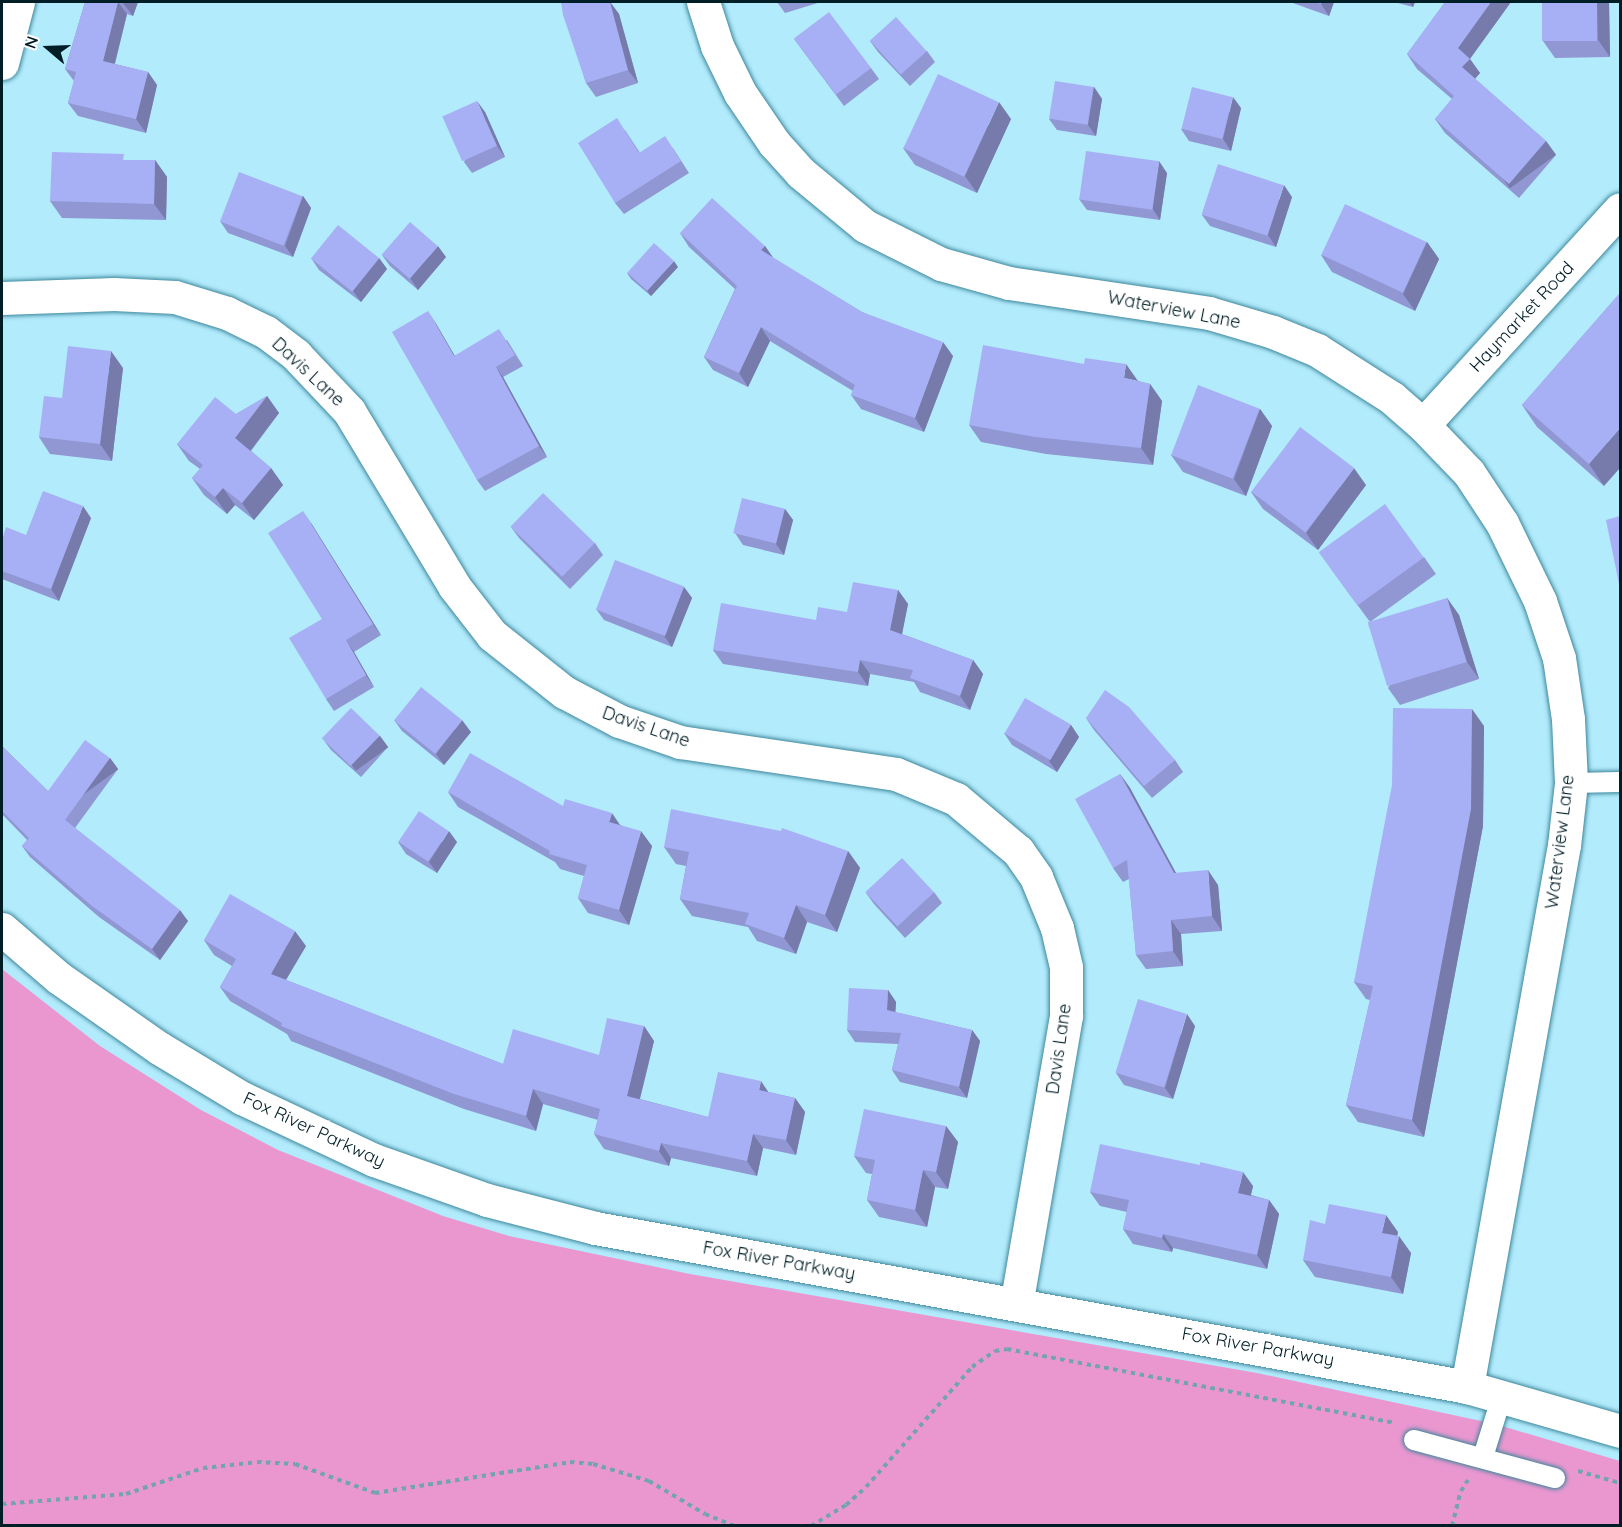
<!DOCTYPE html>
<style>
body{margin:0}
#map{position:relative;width:1622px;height:1527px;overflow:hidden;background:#b2ebfc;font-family:Quicksand,sans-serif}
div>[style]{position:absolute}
.green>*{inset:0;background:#ea97d0}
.path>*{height:4px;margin-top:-2px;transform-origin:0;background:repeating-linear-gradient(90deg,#73a3b0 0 4.5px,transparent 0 9px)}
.roads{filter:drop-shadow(0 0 2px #3e879c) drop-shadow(0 0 2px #3e879c)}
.lane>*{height:20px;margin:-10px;padding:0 10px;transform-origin:10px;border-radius:10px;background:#fff}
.street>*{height:33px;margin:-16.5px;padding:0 16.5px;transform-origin:16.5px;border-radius:16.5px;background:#fff}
.secondary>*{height:33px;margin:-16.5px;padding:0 16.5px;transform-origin:16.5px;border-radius:16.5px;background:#fff}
.wall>*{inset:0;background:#9097d3}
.shaded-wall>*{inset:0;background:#767bac;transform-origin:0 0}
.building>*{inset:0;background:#a8b0f5;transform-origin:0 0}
span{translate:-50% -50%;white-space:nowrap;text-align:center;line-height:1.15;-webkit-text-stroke:6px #fff;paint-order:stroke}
.street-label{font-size:18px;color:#001e26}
.frame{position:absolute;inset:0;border:3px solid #001e26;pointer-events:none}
.north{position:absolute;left:18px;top:18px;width:60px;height:60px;-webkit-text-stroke:4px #fff;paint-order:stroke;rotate:289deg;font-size:16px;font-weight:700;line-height:24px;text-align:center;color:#001e26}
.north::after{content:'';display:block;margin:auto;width:21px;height:27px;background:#001e26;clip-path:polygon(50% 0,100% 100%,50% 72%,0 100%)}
</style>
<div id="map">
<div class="green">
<div style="clip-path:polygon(2px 969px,100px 1046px,201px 1110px,278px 1150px,443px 1216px,509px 1236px,690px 1274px,1257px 1373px,1495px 1424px,1620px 1461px,1620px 1525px,2px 1525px)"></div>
</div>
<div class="path">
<div style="left:1578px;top:1471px;width:44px;rotate:15.9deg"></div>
<div style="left:2px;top:1504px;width:124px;rotate:-4.6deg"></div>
<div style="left:126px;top:1494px;width:81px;rotate:-18.7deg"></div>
<div style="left:203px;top:1468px;width:54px;rotate:-6.3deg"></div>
<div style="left:257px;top:1462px;width:38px;rotate:3deg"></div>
<div style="left:295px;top:1464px;width:85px;rotate:19.9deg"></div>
<div style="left:375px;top:1493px;width:197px;rotate:-9deg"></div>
<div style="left:570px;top:1462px;width:23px;rotate:5deg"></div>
<div style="left:593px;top:1464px;width:59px;rotate:16.9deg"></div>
<div style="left:649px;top:1481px;width:65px;rotate:30.5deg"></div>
<div style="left:705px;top:1514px;width:32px;rotate:22deg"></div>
<div style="left:811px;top:1526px;width:41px;rotate:-31deg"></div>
<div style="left:846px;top:1505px;width:27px;rotate:-42deg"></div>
<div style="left:866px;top:1487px;width:160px;rotate:-48.5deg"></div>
<div style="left:972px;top:1367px;width:28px;rotate:-35deg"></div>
<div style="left:995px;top:1351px;width:12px;rotate:-9deg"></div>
<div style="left:1007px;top:1349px;width:394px;rotate:10.8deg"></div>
<div style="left:1452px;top:1526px;width:36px;rotate:-76deg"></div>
<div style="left:1461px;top:1491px;width:13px;rotate:-58deg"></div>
</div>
<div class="roads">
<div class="lane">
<div style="left:1571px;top:783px;width:49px;rotate:-1.2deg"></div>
<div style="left:1414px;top:1440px;width:146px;rotate:15.1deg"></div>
<div style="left:1483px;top:1457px;width:64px;rotate:-72.7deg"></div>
</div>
<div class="street">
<div style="left:703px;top:2px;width:46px;rotate:72.3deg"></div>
<div style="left:717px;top:46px;width:52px;rotate:63.9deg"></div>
<div style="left:740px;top:93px;width:60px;rotate:55.8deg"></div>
<div style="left:774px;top:143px;width:40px;rotate:48deg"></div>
<div style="left:801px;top:173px;width:83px;rotate:39.6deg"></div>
<div style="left:865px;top:226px;width:85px;rotate:26.6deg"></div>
<div style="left:941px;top:264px;width:71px;rotate:15.6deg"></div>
<div style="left:1009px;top:283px;width:202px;rotate:8.5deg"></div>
<div style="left:1209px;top:313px;width:67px;rotate:16.5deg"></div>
<div style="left:1273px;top:332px;width:48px;rotate:22.2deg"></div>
<div style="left:1317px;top:350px;width:89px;rotate:32.6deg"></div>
<div style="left:1392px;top:398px;width:41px;rotate:41.1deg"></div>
<div style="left:1423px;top:425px;width:66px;rotate:46.2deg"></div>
<div style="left:1469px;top:473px;width:60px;rotate:56.6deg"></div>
<div style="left:1502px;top:523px;width:87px;rotate:64deg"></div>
<div style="left:1540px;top:601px;width:60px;rotate:71.6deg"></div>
<div style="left:1559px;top:658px;width:62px;rotate:81.6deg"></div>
<div style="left:1568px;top:719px;width:64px;rotate:87.3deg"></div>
<div style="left:1571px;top:783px;width:62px;rotate:96.4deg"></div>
<div style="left:1564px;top:845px;width:551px;rotate:100.15deg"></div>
<div style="left:2px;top:63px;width:63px;rotate:-75.3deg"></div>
<div style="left:2px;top:298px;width:112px;rotate:-2deg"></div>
<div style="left:114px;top:294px;width:61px;rotate:2.8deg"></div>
<div style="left:175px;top:297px;width:54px;rotate:17.1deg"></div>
<div style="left:227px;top:313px;width:43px;rotate:26deg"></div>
<div style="left:266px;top:332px;width:38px;rotate:37deg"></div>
<div style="left:296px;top:355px;width:77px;rotate:46.6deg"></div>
<div style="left:349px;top:411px;width:204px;rotate:59deg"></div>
<div style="left:454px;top:586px;width:62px;rotate:52.2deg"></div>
<div style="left:492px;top:635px;width:92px;rotate:38.4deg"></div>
<div style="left:564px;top:692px;width:62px;rotate:27.8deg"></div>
<div style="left:619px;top:721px;width:65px;rotate:19deg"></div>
<div style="left:680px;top:742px;width:218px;rotate:8.4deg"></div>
<div style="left:896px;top:774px;width:65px;rotate:22.6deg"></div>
<div style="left:956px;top:799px;width:81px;rotate:40deg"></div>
<div style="left:1018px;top:851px;width:32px;rotate:55deg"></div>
<div style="left:1036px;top:877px;width:55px;rotate:67.6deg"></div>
<div style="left:1057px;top:928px;width:40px;rotate:77deg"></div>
<div style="left:1066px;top:967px;width:49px;rotate:90deg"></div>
<div style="left:1066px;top:1016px;width:292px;rotate:99.8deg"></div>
<div style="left:1423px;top:425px;width:292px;rotate:-47.6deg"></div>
</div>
<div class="secondary">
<div style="left:2px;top:929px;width:75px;rotate:40.7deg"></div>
<div style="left:59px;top:978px;width:122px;rotate:35deg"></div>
<div style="left:159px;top:1048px;width:97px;rotate:31.1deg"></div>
<div style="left:242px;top:1098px;width:146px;rotate:25.2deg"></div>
<div style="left:374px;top:1160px;width:120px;rotate:19.5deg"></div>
<div style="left:487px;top:1200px;width:112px;rotate:14.5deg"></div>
<div style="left:595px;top:1228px;width:886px;rotate:10.33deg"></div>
<div style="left:1467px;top:1387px;width:159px;rotate:16deg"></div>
</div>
</div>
<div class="wall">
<div style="clip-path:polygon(85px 2px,138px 2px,133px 16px,127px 14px,115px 64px,148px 72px,157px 85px,146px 133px,78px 116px,68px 103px,74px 81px,65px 69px)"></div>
<div style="clip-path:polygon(561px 2px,610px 2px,619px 14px,638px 83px,596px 97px,586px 83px)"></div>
<div style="clip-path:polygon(777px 2px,821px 2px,785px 13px)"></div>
<div style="clip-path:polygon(1290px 2px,1334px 2px,1329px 16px)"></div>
<div style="clip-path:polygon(1394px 2px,1415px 2px,1413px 7px)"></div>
<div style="clip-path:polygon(1445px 2px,1511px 2px,1470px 59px,1480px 73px,1475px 79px,1546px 141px,1556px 155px,1519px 198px,1445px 133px,1435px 119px,1452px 99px,1417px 69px,1407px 54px)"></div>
<div style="clip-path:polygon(1542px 2px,1609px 2px,1610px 57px,1555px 58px,1543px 41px)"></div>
<div style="clip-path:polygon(794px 39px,871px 68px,879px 79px,844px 106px)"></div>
<div style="clip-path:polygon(870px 41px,927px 51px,935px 62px,910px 86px,878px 52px)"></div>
<div style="clip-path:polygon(1094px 87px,1102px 99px,1096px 136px,1057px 130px,1049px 119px)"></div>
<div style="clip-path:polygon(1241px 108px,1231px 151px,1189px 141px,1181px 129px)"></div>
<div style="clip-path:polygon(485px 112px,505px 157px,472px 173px,464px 162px)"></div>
<div style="clip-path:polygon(1011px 119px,977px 193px,915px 165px,903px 148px)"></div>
<div style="clip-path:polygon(625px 130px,640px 153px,673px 148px,689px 173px,624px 214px,615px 203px)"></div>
<div style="clip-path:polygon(128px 160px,155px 160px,167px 177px,166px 220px,62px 218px,50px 201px)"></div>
<div style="clip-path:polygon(1167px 173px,1160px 220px,1087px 210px,1079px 199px)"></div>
<div style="clip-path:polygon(303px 196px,311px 208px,293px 257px,228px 233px,220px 221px)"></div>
<div style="clip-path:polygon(1292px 197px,1276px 247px,1210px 226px,1202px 215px)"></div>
<div style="clip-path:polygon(680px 233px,765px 246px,773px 258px,862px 312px,953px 356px,924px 432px,861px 409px,851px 395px,853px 391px,770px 341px,748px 387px,713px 370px,704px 357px,735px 289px,689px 247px)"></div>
<div style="clip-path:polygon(1427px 242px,1439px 259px,1415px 311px,1332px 272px,1321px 255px)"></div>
<div style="clip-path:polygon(382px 255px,446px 257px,418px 290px,390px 266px)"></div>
<div style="clip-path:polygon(311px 258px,379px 258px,387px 269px,361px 302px,319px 270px)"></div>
<div style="clip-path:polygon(678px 267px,651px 296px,631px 279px,627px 273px)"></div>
<div style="clip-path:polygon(1620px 293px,1604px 486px,1537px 427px,1522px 405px)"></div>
<div style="clip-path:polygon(435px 322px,455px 356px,507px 340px,523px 366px,503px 377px,547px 457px,485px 491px,477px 480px)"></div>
<div style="clip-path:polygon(123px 368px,112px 461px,50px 454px,39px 437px,62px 398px)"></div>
<div style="clip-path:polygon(1138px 381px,1150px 384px,1162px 401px,1153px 465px,1046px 454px,981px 442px,969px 425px)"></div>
<div style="clip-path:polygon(267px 396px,279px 413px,251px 451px,271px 468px,283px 485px,254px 520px,235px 505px,227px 514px,204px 495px,192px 478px,200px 469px,189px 461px,177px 444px,236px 414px)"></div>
<div style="clip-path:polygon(1260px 409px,1272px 426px,1246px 496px,1183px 472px,1171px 455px)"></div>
<div style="clip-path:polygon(1366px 485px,1318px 550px,1263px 509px,1251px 492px)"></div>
<div style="clip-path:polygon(785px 509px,793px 520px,784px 555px,743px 545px,735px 533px)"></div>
<div style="clip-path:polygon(91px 518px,59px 601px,2px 579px,2px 540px,26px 535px)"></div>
<div style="clip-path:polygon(311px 523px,381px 635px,354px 652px,374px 687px,334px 711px,326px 699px,322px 619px)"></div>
<div style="clip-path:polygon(511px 527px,595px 543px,603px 555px,570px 589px,519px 538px)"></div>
<div style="clip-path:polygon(1424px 557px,1436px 574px,1370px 622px,1331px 569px)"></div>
<div style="clip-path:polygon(684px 587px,692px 598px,672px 647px,604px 620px,596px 609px)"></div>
<div style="clip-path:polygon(898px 590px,908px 604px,902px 634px,973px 660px,983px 674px,970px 710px,920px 692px,914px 682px,870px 674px,868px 686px,723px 664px,713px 650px,816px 620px,847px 612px)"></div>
<div style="clip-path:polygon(1447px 598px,1459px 615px,1479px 679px,1400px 705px,1388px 688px)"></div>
<div style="clip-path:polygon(1086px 718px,1175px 760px,1183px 772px,1152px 798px,1094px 730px)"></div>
<div style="clip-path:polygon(394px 720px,471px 732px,444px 765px,402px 731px)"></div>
<div style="clip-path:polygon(1071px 725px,1079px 737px,1057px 772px,1012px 745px,1004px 733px)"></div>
<div style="clip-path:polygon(1484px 726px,1483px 826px,1424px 1137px,1358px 1122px,1346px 1105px,1370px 1000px,1366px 999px,1354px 982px)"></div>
<div style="clip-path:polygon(380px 736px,388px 747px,361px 777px,331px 750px,323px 739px)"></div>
<div style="clip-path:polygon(2px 746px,48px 791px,110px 758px,118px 769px,75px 828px,188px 921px,160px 960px,99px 917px,30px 857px,22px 846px,27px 840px,2px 814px)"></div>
<div style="clip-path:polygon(1120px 774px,1130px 788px,1176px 873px,1218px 885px,1222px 931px,1181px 934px,1183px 966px,1146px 969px,1136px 955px,1129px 879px,1123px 882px,1113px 868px)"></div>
<div style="clip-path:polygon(448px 792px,563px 806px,621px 825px,652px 846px,629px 925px,588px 913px,578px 898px,584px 876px,560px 869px,555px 862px,458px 807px)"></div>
<div style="clip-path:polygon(398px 842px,457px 842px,437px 873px,406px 854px)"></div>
<div style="clip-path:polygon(664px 847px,848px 851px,860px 868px,837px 932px,807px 922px,796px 954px,757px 941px,748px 927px,692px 916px,680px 899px,686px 866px,676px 864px)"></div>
<div style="clip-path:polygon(934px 892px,942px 903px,905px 938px,874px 904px,866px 893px)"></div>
<div style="clip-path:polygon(204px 940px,306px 946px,286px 980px,503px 1064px,599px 1055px,644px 1026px,654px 1041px,640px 1099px,708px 1117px,769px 1092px,795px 1098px,805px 1112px,796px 1155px,763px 1148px,757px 1176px,671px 1158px,669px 1166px,604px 1149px,594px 1134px,598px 1120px,543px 1104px,536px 1131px,464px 1109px,291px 1041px,287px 1034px,230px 1001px,220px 987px,232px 966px,214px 955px)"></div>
<div style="clip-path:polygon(888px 990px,896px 1002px,895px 1012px,972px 1030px,980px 1041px,967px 1098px,900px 1082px,892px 1070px,898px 1044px,855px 1042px,847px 1030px)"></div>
<div style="clip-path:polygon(1195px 1026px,1173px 1099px,1124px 1085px,1116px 1073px)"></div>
<div style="clip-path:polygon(946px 1126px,958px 1142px,948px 1189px,935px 1187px,927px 1227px,879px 1217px,867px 1200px,872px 1174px,866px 1173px,854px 1156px)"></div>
<div style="clip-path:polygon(1253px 1186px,1251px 1195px,1269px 1200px,1279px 1214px,1267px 1269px,1173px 1248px,1172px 1252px,1133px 1244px,1123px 1229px,1127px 1212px,1100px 1206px,1090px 1192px)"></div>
<div style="clip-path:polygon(1325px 1224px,1398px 1232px,1397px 1236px,1411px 1253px,1403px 1294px,1315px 1277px,1303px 1260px)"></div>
</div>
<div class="shaded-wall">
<div style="clip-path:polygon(118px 2px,127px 14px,112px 74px,103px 61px)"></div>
<div style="clip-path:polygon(124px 2px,138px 2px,133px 16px,123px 3px)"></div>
<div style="clip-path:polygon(603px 2px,610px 2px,619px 14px,638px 83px,628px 70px)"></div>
<div style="clip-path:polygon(1322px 2px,1334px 2px,1329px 16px,1321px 4px)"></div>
<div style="clip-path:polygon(1409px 2px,1415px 2px,1413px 7px)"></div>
<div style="clip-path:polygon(1491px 2px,1511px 2px,1469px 60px,1470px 59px,1480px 73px,1472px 82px,1462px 67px,1458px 48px)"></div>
<div style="clip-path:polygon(1597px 2px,1609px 2px,1610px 57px,1598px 40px)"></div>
<div style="clip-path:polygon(148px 72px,157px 85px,146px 133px,136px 119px)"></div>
<div style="clip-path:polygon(1094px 87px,1102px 99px,1096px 136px,1088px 125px)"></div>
<div style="clip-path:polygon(1233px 97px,1241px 108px,1231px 151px,1223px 139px)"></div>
<div style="clip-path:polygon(477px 101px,485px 112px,505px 157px,497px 146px)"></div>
<div style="clip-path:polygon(999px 102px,1011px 119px,977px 193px,965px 176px)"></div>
<div style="left:1546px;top:141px;width:17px;height:57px;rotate:54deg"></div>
<div style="clip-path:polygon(155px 160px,167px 177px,166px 220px,154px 204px)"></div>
<div style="clip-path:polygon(1159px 161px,1167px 173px,1160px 220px,1152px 208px)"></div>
<div style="clip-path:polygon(1284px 185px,1292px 197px,1276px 247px,1268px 235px)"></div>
<div style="clip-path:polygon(303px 196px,311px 208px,293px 257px,285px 246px)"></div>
<div style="clip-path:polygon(1427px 242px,1439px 259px,1415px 311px,1403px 294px)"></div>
<div style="clip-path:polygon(438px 246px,446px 257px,418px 290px,410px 278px)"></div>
<div style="clip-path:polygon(765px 246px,774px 259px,761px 250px)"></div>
<div style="clip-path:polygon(379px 258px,387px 269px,361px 302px,353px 291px)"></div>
<div style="clip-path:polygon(674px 261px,678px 267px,651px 296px,647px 291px)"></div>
<div style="clip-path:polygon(428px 311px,435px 322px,461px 367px,454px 356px)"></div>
<div style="clip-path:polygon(761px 327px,770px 341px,748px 387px,739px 373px)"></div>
<div style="clip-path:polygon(943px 342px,953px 356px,924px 432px,915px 418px)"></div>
<div style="clip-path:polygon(111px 351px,123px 368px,112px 461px,100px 444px)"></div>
<div style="clip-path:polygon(1126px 364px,1138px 381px,1124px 378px)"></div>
<div style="clip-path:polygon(496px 367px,503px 377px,547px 457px,539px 446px)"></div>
<div style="clip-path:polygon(1150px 384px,1162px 401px,1153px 465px,1141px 448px)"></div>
<div style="clip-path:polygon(267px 396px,279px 413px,247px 455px,235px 438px)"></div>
<div style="clip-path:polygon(1260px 409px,1272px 426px,1246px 496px,1234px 479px)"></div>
<div style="clip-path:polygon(1620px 428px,1620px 468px,1604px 486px,1589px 464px)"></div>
<div style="clip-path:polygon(271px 468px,283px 485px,254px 520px,242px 503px)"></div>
<div style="clip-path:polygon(1354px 468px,1366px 485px,1318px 550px,1306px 533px)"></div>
<div style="clip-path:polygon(223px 488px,235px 505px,227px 514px,215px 497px)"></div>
<div style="clip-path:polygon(83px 506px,91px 518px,59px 601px,51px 589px)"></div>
<div style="clip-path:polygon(785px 509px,793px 520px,784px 555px,776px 544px)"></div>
<div style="clip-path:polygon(303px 511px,311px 523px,381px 635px,373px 624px)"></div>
<div style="clip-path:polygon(684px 587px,692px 598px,672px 647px,664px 636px)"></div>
<div style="clip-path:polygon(898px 590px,908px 604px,900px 644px,890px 630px)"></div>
<div style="clip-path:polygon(1447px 598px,1459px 615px,1479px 679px,1467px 662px)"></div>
<div style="clip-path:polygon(346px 640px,354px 652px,374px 687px,366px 675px)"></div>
<div style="clip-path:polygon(860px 660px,870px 674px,868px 686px,858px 672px)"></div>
<div style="clip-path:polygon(973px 660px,983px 674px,970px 710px,960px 696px)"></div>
<div style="clip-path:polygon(1472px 709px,1484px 726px,1483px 826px,1424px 1137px,1412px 1120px)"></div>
<div style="clip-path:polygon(462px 720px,471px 732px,444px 765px,436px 754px)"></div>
<div style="clip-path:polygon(1071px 725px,1079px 737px,1057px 772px,1049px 761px)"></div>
<div style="left:380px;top:736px;width:14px;height:40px;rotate:54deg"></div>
<div style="left:110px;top:758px;width:14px;height:77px;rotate:54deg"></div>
<div style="clip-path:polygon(1120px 774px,1130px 788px,1184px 888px,1174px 873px)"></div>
<div style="clip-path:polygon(612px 813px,622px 828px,609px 822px)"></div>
<div style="clip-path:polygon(449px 831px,457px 842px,437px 873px,429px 862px)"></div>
<div style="clip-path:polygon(641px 831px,652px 846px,629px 925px,619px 910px)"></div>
<div style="clip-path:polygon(848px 851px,860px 868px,837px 932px,825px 915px)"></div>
<div style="clip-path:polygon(1208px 870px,1218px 885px,1222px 931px,1212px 916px)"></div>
<div style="clip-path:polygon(796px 905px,807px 922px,796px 954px,784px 938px)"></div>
<div style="clip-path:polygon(180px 910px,188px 921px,160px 960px,152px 949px)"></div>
<div style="clip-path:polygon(1171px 920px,1181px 934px,1183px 966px,1173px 951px)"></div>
<div style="clip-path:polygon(295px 931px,306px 946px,281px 988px,271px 974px)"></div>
<div style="clip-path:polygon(888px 990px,896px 1002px,895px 1021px,887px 1010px)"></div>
<div style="clip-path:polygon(1187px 1014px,1195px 1026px,1173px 1099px,1165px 1088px)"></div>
<div style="clip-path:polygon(644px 1026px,654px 1041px,637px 1110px,627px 1096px)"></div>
<div style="clip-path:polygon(972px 1030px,980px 1041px,967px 1098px,959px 1087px)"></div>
<div style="clip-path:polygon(761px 1081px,771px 1096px,759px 1090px)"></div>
<div style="clip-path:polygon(533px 1089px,543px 1104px,536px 1131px,526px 1116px)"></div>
<div style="clip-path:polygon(795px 1098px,805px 1112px,796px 1155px,786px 1140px)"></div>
<div style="clip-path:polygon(946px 1126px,958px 1142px,948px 1189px,936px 1172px)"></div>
<div style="clip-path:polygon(753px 1134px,763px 1148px,757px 1176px,747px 1161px)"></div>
<div style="clip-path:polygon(661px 1143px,671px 1158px,669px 1166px,659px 1151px)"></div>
<div style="clip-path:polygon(923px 1170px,935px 1187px,927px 1227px,915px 1210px)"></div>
<div style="clip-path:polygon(1243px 1172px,1253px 1186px,1248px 1207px,1238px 1193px)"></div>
<div style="clip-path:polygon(1269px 1200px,1279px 1214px,1267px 1269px,1257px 1255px)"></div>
<div style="clip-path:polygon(1386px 1215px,1398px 1232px,1394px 1250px,1382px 1233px)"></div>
<div style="clip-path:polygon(1163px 1234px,1173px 1248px,1172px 1252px,1162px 1238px)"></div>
<div style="clip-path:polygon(1399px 1236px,1411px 1253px,1403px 1294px,1391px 1277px)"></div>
</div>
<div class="building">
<div style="clip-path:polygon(85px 2px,118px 2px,103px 61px,148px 72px,136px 119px,68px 103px,76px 72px,65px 69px)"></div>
<div style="clip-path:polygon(561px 2px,610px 2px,628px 70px,586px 83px,563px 15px)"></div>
<div style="clip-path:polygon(1313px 2px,1322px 2px,1321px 4px)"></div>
<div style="clip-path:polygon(1445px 2px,1491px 2px,1458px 48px,1470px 59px,1462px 67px,1546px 141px,1509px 184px,1435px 119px,1454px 96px,1407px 54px)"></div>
<div style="left:1542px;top:2px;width:55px;height:39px"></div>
<div style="left:829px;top:12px;width:70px;height:44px;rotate:53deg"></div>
<div style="left:896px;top:17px;width:46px;height:35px;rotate:48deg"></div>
<div style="left:938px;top:74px;width:67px;height:82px;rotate:25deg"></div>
<div style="left:1055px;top:81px;width:39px;height:38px;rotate:9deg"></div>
<div style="left:1192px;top:87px;width:42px;height:43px;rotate:14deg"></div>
<div style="left:477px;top:101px;width:49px;height:38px;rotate:66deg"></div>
<div style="clip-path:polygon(617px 118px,639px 153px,665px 136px,681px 161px,615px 203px,578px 143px)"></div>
<div style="left:1086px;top:151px;width:74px;height:49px;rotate:8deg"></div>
<div style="clip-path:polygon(52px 152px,124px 154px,123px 160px,155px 160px,154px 204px,50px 201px)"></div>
<div style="left:1218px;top:164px;width:69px;height:53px;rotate:18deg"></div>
<div style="left:239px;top:172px;width:68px;height:53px;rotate:21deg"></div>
<div style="clip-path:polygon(712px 198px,765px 246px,761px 250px,862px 312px,943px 342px,915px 418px,851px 395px,855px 385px,761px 327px,739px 373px,704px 357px,737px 286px,680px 233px)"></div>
<div style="left:1345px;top:204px;width:90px;height:56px;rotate:25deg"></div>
<div style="left:410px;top:222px;width:37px;height:43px;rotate:41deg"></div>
<div style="left:338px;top:225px;width:53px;height:43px;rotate:39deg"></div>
<div style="left:654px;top:243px;width:27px;height:40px;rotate:42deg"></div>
<div style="clip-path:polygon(1620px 293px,1620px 428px,1589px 464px,1522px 405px)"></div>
<div style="clip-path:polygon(428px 311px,454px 356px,499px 329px,515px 355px,496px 367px,539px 446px,477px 480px,392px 332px)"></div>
<div style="clip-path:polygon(983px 345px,1084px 364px,1085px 358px,1126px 364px,1124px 378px,1150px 384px,1141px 448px,1035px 437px,969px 425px)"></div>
<div style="clip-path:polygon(68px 346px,111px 351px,100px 444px,39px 437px,44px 396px,62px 398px)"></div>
<div style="left:1198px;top:385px;width:66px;height:75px;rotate:21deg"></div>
<div style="clip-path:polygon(267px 396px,235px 438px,271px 468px,242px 503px,223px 488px,215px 497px,192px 478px,203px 465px,177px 444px,215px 397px,236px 414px)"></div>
<div style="left:1300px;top:427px;width:68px;height:81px;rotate:37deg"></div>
<div style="clip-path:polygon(43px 491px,83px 506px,51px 589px,2px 571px,2px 540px,6px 527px,26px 535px)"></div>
<div style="left:543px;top:493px;width:72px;height:47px;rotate:44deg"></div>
<div style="left:742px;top:498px;width:44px;height:36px;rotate:14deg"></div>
<div style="left:1385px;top:504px;width:66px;height:82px;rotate:54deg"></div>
<div style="clip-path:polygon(303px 511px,373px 624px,346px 640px,366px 675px,326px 699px,289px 638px,322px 619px,268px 533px)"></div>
<div style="clip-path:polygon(1620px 516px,1620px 589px,1606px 520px)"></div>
<div style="left:615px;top:560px;width:74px;height:53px;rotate:21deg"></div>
<div style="clip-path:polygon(853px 582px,898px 590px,890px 630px,973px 660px,960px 696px,910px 678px,913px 670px,860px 660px,858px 672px,713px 650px,721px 603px,816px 620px,818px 607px,847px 612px)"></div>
<div style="left:1447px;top:598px;width:67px;height:83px;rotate:73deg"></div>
<div style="left:421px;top:687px;width:53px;height:43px;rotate:39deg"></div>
<div style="clip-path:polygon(1105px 690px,1129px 707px,1175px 760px,1144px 786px,1086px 718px)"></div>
<div style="left:1025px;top:698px;width:53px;height:41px;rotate:30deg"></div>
<div style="left:351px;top:708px;width:40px;height:42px;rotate:44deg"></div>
<div style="clip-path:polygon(1393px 708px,1472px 709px,1471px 809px,1412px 1120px,1346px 1105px,1373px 986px,1354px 982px,1392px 785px)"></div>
<div style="clip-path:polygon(85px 740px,110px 758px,65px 820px,180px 910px,152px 949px,92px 906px,22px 846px,29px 838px,2px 811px,2px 746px,48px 791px)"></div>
<div style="clip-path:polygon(470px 753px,563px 806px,565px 799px,612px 813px,609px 822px,641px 831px,619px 910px,578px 898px,587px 865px,549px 854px,550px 851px,448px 792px)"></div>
<div style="clip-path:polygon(1120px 774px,1174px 873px,1208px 870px,1212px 916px,1171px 920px,1173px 951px,1136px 955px,1127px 860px,1113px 868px,1075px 799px)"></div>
<div style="clip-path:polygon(671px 809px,781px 831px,782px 828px,848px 851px,825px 915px,796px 905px,784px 938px,745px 924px,749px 913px,680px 899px,689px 852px,664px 847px)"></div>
<div style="left:419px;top:811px;width:36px;height:37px;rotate:34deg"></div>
<div style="left:902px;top:858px;width:47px;height:50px;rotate:47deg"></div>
<div style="clip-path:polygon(230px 894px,295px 931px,271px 974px,503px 1064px,513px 1029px,599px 1055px,607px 1018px,644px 1026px,627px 1096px,708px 1117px,718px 1072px,761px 1081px,759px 1090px,795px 1098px,786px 1140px,753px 1134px,747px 1161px,661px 1143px,659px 1151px,594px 1134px,600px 1109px,533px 1089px,526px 1116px,454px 1094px,281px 1026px,282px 1023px,220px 987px,236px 959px,204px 940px)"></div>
<div style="clip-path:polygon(849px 988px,888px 990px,887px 1010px,972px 1030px,959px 1087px,892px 1070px,901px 1033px,847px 1030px)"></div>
<div style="left:1138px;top:999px;width:51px;height:77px;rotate:17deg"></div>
<div style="clip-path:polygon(864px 1109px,946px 1126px,936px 1172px,923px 1170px,915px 1210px,867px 1200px,875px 1160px,854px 1156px)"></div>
<div style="clip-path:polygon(1100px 1144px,1200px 1165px,1200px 1162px,1243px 1172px,1238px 1193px,1269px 1200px,1257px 1255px,1163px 1234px,1162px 1238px,1123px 1229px,1129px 1200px,1090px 1192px)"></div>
<div style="clip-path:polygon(1329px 1204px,1386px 1215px,1382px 1233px,1399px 1236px,1391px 1277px,1303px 1260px,1310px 1220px,1325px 1224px)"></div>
</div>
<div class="street-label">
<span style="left:1174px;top:310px;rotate:11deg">Waterview Lane</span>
<span style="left:1522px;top:317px;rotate:-47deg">Haymarket Road</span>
<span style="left:308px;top:372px;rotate:43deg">Davis Lane</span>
<span style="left:646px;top:727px;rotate:19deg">Davis Lane</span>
<span style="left:1560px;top:842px;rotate:-83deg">Waterview Lane</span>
<span style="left:1059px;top:1049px;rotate:-82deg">Davis Lane</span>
<span style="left:314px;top:1130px;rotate:25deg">Fox River Parkway</span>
<span style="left:779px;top:1261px;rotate:10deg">Fox River Parkway</span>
<span style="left:1258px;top:1347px;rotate:10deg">Fox River Parkway</span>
</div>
<div class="frame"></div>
<div class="north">N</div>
</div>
